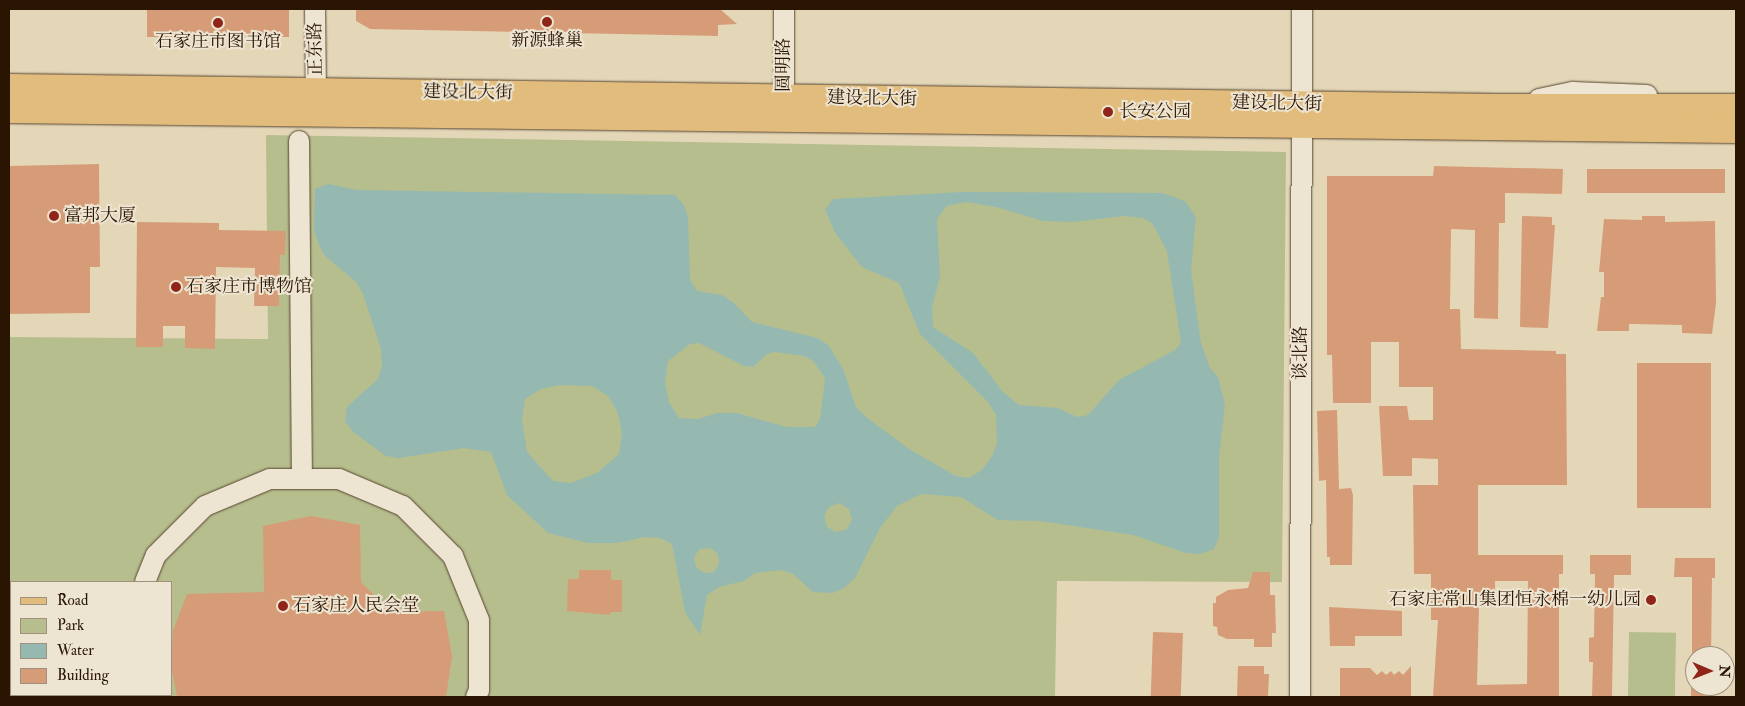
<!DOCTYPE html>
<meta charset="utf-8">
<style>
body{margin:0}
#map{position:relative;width:1745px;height:706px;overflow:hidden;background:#e4d7b8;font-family:"IM FELL Double Pica","Noto Serif SC",serif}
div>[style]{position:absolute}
.green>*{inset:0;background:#b6be8d;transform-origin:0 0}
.water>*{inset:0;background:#95b9b0}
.building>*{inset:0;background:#d69c77;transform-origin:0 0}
.roads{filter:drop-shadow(0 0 1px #584530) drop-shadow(0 0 1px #584530)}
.minor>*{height:20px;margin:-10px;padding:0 10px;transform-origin:10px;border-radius:10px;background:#ede5d1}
.major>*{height:26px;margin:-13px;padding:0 13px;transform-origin:13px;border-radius:13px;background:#e2bc7c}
.dots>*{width:14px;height:14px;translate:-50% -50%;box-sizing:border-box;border:2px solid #ede5d1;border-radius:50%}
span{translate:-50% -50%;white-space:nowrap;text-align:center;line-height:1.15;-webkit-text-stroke:4px #ede5d1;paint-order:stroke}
.poi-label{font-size:18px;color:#2a1402}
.left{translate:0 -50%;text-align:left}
.right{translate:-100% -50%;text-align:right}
.street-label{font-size:18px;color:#2a1402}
.frame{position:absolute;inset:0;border:10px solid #2a1402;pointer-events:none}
.legend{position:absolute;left:10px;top:581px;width:162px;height:115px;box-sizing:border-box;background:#ede5d1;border:1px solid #9f917e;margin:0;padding:6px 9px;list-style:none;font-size:15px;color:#2a1402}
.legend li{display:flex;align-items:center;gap:10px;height:25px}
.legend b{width:25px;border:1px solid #9f917e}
.north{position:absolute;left:1685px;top:646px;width:50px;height:50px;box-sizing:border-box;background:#ede5d1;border:1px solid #9f917e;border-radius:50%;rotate:91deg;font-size:14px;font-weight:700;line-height:20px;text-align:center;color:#2a1402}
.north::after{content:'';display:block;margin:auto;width:18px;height:22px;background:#8f2418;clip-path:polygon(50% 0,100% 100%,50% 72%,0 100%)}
</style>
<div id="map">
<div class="green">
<div style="clip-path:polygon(evenodd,266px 135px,1286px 152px,1282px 582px,1057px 581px,1055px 697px,9px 697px,9px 337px,268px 339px,266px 135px,11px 582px,171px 582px,171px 695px,11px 695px,11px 582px)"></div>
<div style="left:1629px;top:632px;width:47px;height:65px;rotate:1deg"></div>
</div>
<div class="water">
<div style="clip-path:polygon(evenodd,328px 184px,357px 190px,675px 195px,684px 205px,688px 217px,690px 280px,697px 291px,722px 295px,733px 302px,752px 322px,818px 338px,829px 346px,843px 369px,856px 407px,866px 417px,909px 449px,956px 476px,969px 478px,982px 470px,992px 456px,997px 443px,996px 415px,988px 402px,920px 334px,899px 283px,862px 267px,836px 234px,825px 210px,833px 199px,963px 192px,1162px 193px,1174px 197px,1186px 202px,1196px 217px,1191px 271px,1201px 343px,1210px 368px,1218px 377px,1225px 405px,1219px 457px,1219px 537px,1214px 549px,1200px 554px,1186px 553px,1133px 535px,1040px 521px,998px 520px,961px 497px,921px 494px,897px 506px,880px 528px,855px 578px,844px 588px,833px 593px,813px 592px,793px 574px,781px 570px,755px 573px,744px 581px,719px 587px,707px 595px,700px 635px,685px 612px,672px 544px,660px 538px,645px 537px,618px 543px,588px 543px,548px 533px,507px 495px,491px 452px,464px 448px,399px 458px,386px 456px,352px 431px,345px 421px,347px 407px,378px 379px,382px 365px,381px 349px,363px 294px,356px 282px,324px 255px,318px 243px,314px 230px,315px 189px,328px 184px,966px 202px,996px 207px,1043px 221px,1073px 222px,1124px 216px,1143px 218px,1152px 223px,1167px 251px,1181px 343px,1175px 350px,1119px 380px,1088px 415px,1077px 417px,1058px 408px,1019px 405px,1003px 392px,973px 353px,933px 327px,932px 307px,940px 277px,937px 219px,947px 206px,966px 202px,328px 184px,699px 343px,744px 366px,753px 367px,767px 354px,775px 352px,804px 356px,813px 361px,825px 378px,820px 419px,815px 427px,786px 427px,737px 413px,717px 413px,698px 419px,679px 418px,669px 402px,665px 383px,668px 361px,690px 344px,699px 343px,328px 184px,560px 385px,592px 386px,608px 396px,618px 413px,622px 434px,619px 454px,597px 473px,571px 483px,553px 481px,527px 452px,522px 420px,525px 399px,541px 389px,560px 385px,328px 184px,839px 503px,849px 509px,852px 519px,847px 529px,836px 532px,827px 527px,824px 516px,829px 507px,839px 503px,328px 184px,710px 548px,718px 554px,719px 564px,714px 572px,704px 573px,696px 567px,694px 557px,700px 549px,710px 548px)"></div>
</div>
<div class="building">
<div style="left:147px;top:9px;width:142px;height:28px"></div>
<div style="clip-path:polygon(356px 9px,720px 9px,737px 24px,718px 25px,718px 36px,370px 29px,356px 21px)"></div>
<div style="clip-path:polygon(99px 164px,100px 267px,90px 267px,90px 313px,9px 314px,9px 166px)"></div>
<div style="clip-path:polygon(evenodd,1434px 166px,1563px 169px,1562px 194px,1505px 193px,1505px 223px,1499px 223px,1498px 319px,1474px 318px,1475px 230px,1451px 229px,1450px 309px,1460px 309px,1461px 349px,1556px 351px,1556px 354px,1566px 354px,1567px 485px,1478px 485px,1478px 555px,1563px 555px,1563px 574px,1559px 574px,1559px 697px,1433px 697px,1438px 620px,1431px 620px,1431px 574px,1414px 574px,1413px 485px,1438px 485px,1438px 459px,1412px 458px,1412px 476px,1383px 476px,1379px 406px,1407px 406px,1409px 420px,1433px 420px,1433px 387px,1399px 387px,1399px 342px,1371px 342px,1371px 403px,1333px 403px,1332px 355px,1327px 355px,1327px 176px,1433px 176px,1434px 166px,1495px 581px,1528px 581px,1527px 684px,1477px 685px,1479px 606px,1495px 606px,1495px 581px)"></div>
<div style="left:1587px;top:169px;width:138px;height:24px"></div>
<div style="clip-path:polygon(1522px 216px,1552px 217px,1552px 225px,1555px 225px,1548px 328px,1520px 327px)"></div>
<div style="clip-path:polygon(1642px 216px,1665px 216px,1665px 222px,1715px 221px,1716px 303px,1712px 334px,1682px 333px,1682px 325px,1633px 324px,1629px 324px,1629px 331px,1597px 331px,1601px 297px,1604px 297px,1604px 272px,1599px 272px,1604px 219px,1642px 220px)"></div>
<div style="clip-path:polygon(137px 222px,219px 223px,219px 230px,286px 231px,285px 255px,280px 255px,279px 306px,254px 306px,255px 268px,216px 267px,215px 349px,185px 348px,185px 326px,163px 326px,163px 347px,136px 347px)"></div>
<div style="left:1637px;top:363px;width:74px;height:145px"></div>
<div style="clip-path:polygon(1337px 410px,1339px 489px,1351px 488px,1353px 495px,1352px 565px,1330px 565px,1330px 557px,1327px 557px,1326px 480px,1319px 481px,1317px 411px)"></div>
<div style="clip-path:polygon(311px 516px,360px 525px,361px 582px,391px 612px,444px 611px,452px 657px,446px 697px,177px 697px,171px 665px,173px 631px,187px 594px,264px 592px,263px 526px)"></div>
<div style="clip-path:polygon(1590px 555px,1631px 555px,1631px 575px,1614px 575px,1612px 697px,1592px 697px,1593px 662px,1589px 662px,1589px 638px,1594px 637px,1595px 574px,1590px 574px)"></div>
<div style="clip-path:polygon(1675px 558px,1715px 558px,1715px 578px,1712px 578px,1711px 656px,1692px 656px,1692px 577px,1674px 577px)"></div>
<div style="clip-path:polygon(579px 570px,611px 570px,611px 580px,622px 580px,622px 612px,610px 612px,610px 615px,567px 611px,568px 579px,579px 579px)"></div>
<div style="clip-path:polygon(1253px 572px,1270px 572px,1270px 595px,1275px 595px,1276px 633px,1272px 633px,1272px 647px,1254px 647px,1254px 639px,1227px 639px,1218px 635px,1217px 627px,1213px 626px,1213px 603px,1216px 603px,1216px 597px,1228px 590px,1248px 588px)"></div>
<div style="clip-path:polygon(1329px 607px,1402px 611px,1402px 636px,1355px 636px,1355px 646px,1330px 646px)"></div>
<div style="left:1153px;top:632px;width:30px;height:65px;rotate:2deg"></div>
<div style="clip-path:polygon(1238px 666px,1264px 666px,1264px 674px,1269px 674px,1268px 697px,1237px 697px)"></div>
<div style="clip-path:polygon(1411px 666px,1411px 697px,1340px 697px,1340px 668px,1370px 668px,1377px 675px,1382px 671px,1386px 675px,1391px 671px,1394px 675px,1399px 671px,1403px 675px)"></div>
<div style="left:1691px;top:686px;width:22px;height:11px"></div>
</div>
<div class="roads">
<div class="minor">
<div style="left:315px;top:9px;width:81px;rotate:89.3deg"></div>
<div style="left:1539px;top:99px;width:35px;rotate:-12deg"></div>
<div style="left:1573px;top:92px;width:74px;rotate:2.3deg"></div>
<div style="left:784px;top:111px;width:102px;rotate:-90deg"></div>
<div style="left:299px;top:141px;width:338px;rotate:89.5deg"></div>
<div style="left:145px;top:582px;width:29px;rotate:-68deg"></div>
<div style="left:156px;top:555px;width:69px;rotate:-45deg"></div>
<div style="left:205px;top:506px;width:70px;rotate:-22.6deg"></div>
<div style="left:270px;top:479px;width:69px"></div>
<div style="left:339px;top:479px;width:69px;rotate:22.9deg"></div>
<div style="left:403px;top:506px;width:71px;rotate:45deg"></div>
<div style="left:453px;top:556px;width:69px;rotate:67.9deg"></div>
<div style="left:479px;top:620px;width:70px;rotate:90deg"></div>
<div style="left:479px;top:690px;width:8px;rotate:113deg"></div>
<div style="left:131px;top:695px;width:2px;rotate:63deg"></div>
<div style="left:1300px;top:697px;width:688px;rotate:-89.83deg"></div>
</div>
<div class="major">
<div style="left:9px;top:87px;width:1488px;rotate:0.77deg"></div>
<div style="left:1497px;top:107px;width:239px"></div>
<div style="left:9px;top:110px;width:1727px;rotate:0.66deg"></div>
</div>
</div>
<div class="dots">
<div style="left:547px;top:22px;background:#8f2418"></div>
<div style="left:218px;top:23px;background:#8f2418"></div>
<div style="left:1108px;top:112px;background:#8f2418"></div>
<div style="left:54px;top:216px;background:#8f2418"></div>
<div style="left:176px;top:287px;background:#8f2418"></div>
<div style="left:1651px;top:600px;background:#8f2418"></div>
<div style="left:283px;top:606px;background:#8f2418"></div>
</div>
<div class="poi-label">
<span style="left:547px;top:41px">新源蜂巢</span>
<span style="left:218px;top:42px">石家庄市图书馆</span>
<span class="left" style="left:1119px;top:112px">长安公园</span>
<span class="left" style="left:64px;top:216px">富邦大厦</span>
<span class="left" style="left:186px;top:287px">石家庄市博物馆</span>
<span class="right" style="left:1641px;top:600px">石家庄常山集团恒永棉一幼儿园</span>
<span class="left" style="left:293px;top:606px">石家庄人民会堂</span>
</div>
<div class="street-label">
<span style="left:316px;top:49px;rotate:-91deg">正东路</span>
<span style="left:784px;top:65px;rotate:-90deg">圆明路</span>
<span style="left:468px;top:93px;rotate:1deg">建设北大街</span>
<span style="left:872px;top:99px;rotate:1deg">建设北大街</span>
<span style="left:1277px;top:104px;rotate:1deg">建设北大街</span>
<span style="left:1301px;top:353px;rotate:-90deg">谈北路</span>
</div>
<div class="frame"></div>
<ul class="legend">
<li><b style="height:6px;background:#e2bc7c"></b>Road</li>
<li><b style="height:14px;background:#b6be8d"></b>Park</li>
<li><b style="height:14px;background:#95b9b0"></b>Water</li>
<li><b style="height:14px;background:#d69c77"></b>Building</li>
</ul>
<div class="north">N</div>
</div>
